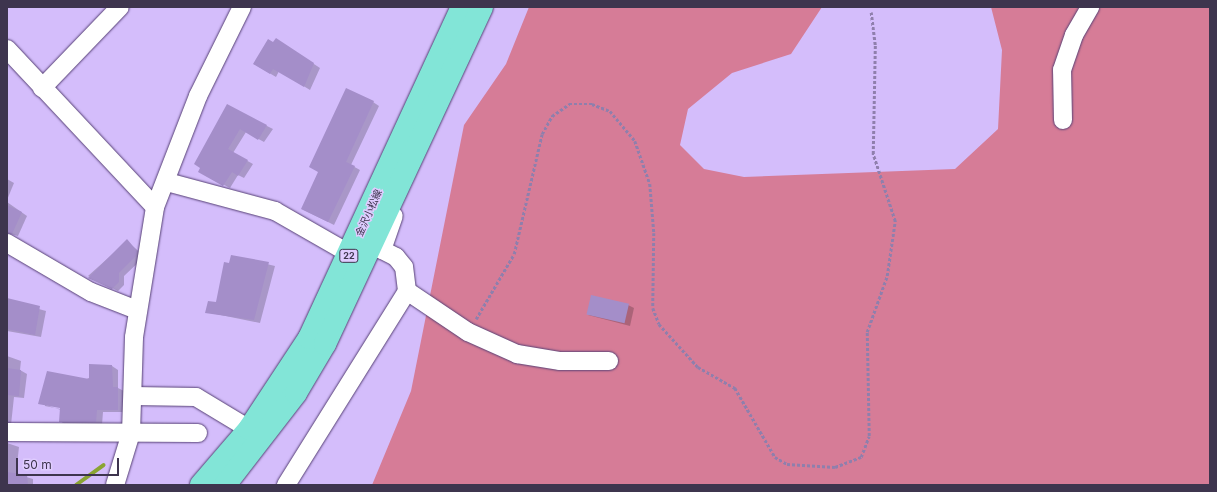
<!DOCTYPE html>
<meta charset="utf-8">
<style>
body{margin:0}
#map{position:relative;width:1217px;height:492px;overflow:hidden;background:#d4bdfb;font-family:Inter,"Noto Sans JP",sans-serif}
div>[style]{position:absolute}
.green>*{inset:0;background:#d67c97}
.shadow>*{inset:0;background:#0003}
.stream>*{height:4px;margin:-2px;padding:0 2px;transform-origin:2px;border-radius:2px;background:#8aa433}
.building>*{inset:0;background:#a48ec9;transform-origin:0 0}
.path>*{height:2.5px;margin-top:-1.25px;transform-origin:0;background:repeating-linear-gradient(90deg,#8f7fac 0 3px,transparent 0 5px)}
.roads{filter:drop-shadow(0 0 1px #564075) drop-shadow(0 0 1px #564075)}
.minor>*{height:18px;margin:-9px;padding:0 9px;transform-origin:9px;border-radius:9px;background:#fff}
.major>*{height:22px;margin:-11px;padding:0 11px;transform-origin:11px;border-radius:11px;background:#82e5d7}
span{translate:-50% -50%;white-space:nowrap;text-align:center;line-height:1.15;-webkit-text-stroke:3px #dfccff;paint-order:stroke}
.shield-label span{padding:1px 3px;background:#dfccff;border:1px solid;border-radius:3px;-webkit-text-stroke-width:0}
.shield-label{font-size:9px;color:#3e354e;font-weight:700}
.street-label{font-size:10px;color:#3e354e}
.frame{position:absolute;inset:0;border:8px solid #3e354e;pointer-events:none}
.scale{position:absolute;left:16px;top:458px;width:103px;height:18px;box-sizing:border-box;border:2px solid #3e354e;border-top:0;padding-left:5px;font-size:12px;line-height:14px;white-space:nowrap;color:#3e354e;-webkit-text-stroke:3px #dfccff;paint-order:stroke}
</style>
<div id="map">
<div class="green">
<div style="clip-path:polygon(529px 7px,822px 7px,791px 54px,732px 73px,688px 109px,680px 145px,704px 169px,744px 177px,955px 169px,998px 129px,1002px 50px,991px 7px,1210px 7px,1210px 485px,372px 485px,411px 391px,464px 125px,506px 64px)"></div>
</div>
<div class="shadow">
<div style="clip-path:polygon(282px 43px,320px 68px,310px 90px,279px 71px,276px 77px,254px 64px,273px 44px)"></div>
<div style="clip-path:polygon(373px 102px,379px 106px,351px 165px,360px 170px,334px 225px,302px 209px)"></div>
<div style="clip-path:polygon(227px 106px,273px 129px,264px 142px,246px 132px,233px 153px,253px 164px,244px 178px,238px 175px,230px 188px,200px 172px)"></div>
<div style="clip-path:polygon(7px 179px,14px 183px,7px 200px)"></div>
<div style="clip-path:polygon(7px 202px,27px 216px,18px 236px,7px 233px)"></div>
<div style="clip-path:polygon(127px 241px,143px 255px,142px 259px,124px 276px,124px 285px,118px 291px,88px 276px)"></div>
<div style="clip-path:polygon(232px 256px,275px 266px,260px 323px,206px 312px,216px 303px)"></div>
<div style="clip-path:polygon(7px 300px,46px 311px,41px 337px,7px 331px)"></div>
<div style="clip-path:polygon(628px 305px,634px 308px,630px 326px,588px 315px)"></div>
<div style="clip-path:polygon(7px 356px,21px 361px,20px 370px,27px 374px,24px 398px,14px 397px,11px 425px,7px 425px)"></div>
<div style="clip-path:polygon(evenodd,112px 366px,118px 370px,118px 388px,124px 391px,124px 412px,103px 412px,102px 425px,66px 425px,60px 421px,61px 410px,40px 403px,112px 366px,45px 404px,65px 408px,65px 410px,45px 406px,45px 404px)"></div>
<div style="clip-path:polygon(7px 443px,19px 447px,16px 474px,33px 479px,33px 485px,7px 485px)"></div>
</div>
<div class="stream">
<div style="left:76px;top:485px;width:34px;rotate:-36deg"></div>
</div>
<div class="building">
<div style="clip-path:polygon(276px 38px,314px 63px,304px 87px,273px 69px,270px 74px,253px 64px,268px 39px,273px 42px)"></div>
<div style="clip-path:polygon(346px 88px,374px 101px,346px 162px,355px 166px,328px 222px,301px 209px,318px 172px,309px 167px)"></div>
<div style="clip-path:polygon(227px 104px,267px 125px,258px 140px,240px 129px,228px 149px,248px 160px,238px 176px,232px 172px,223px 186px,198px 172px,200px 168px,194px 164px)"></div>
<div style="clip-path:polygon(7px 205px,22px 212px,12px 234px,7px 233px)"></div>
<div style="clip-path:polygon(127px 239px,137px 251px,136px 256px,119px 273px,119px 282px,112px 289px,88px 278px)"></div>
<div style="clip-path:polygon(231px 255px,269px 262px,254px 320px,205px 313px,208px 301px,216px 302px,224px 262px,229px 263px)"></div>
<div style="left:591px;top:295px;width:39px;height:20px;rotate:13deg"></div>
<div style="clip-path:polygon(7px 298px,40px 306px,35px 335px,7px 329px)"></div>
<div style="clip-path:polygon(89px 364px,112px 365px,113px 387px,118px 387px,118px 410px,97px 410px,96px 422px,59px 422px,60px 408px,38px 404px,47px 371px,89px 379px)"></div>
<div style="clip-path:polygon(7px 368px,21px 370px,19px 396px,7px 395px)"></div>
<div style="clip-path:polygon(7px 472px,27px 475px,28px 485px,7px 485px)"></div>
</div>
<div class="path">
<div style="left:476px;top:319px;width:75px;rotate:-59.7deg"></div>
<div style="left:514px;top:254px;width:123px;rotate:-76.9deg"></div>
<div style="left:542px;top:134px;width:21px;rotate:-61deg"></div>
<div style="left:552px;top:116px;width:21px;rotate:-35deg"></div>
<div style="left:569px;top:104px;width:23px"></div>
<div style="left:592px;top:104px;width:19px;rotate:21deg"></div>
<div style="left:610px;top:111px;width:39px;rotate:50deg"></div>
<div style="left:635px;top:141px;width:46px;rotate:70.8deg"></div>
<div style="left:650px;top:184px;width:49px;rotate:85.3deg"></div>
<div style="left:654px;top:233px;width:75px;rotate:90.8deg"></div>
<div style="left:653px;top:308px;width:17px;rotate:69deg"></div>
<div style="left:659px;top:324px;width:58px;rotate:47.8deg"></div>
<div style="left:698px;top:367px;width:43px;rotate:29.6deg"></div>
<div style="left:735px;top:388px;width:80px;rotate:59.9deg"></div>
<div style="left:775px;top:457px;width:14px;rotate:30deg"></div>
<div style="left:787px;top:464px;width:48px;rotate:3.6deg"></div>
<div style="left:835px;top:467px;width:28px;rotate:-21deg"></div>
<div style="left:861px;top:457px;width:22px;rotate:-69deg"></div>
<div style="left:869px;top:436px;width:104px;rotate:-91.1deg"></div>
<div style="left:867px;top:332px;width:59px;rotate:-70.3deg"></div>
<div style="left:887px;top:276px;width:56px;rotate:-81.7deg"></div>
<div style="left:895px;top:221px;width:71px;rotate:-108.2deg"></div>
<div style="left:873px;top:154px;width:109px;rotate:-88.9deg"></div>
<div style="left:875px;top:45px;width:33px;rotate:-97deg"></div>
</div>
<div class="roads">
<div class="minor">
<div style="left:7px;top:49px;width:216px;rotate:46.9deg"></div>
<div style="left:42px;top:88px;width:112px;rotate:-46.1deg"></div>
<div style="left:1063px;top:120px;width:50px;rotate:-91.1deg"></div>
<div style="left:1062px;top:70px;width:37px;rotate:-71deg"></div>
<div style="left:1074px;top:35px;width:32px;rotate:-60deg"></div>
<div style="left:167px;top:182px;width:112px;rotate:15deg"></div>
<div style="left:275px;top:211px;width:86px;rotate:29.8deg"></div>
<div style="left:7px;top:243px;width:97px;rotate:30.3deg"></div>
<div style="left:91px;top:292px;width:49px;rotate:21.4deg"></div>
<div style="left:407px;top:291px;width:73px;rotate:33.9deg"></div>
<div style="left:468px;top:332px;width:54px;rotate:24.2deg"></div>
<div style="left:517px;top:354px;width:44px;rotate:9.2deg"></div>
<div style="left:560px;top:361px;width:49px"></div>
<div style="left:133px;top:396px;width:63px;rotate:0.9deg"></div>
<div style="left:196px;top:397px;width:62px;rotate:31.1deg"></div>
<div style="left:7px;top:432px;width:191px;rotate:0.3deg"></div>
<div style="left:115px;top:485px;width:54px;rotate:-72.9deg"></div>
<div style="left:131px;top:433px;width:96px;rotate:-88.2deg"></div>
<div style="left:134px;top:337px;width:132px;rotate:-80.8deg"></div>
<div style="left:155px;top:207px;width:119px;rotate:-68.8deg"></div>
<div style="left:198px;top:96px;width:99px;rotate:-63.7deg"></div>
<div style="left:286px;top:485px;width:229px;rotate:-58deg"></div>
<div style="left:407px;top:291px;width:24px;rotate:-97deg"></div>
<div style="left:404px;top:267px;width:13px;rotate:-129deg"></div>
<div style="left:396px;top:257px;width:16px;rotate:-153deg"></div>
<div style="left:382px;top:250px;width:36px;rotate:-71deg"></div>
</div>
<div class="major">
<div style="left:201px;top:485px;width:74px;rotate:-49.4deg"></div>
<div style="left:249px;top:429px;width:109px;rotate:-56.6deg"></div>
<div style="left:309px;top:338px;width:365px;rotate:-65.2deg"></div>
<div style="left:225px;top:485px;width:116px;rotate:-52.3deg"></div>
<div style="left:296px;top:393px;width:57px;rotate:-59.4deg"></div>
<div style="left:325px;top:344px;width:372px;rotate:-65deg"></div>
</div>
</div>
<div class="shield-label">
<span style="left:349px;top:256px">22</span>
</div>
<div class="street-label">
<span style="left:369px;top:213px;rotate:-66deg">金沢小松線</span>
</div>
<div class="frame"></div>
<div class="scale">50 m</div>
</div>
